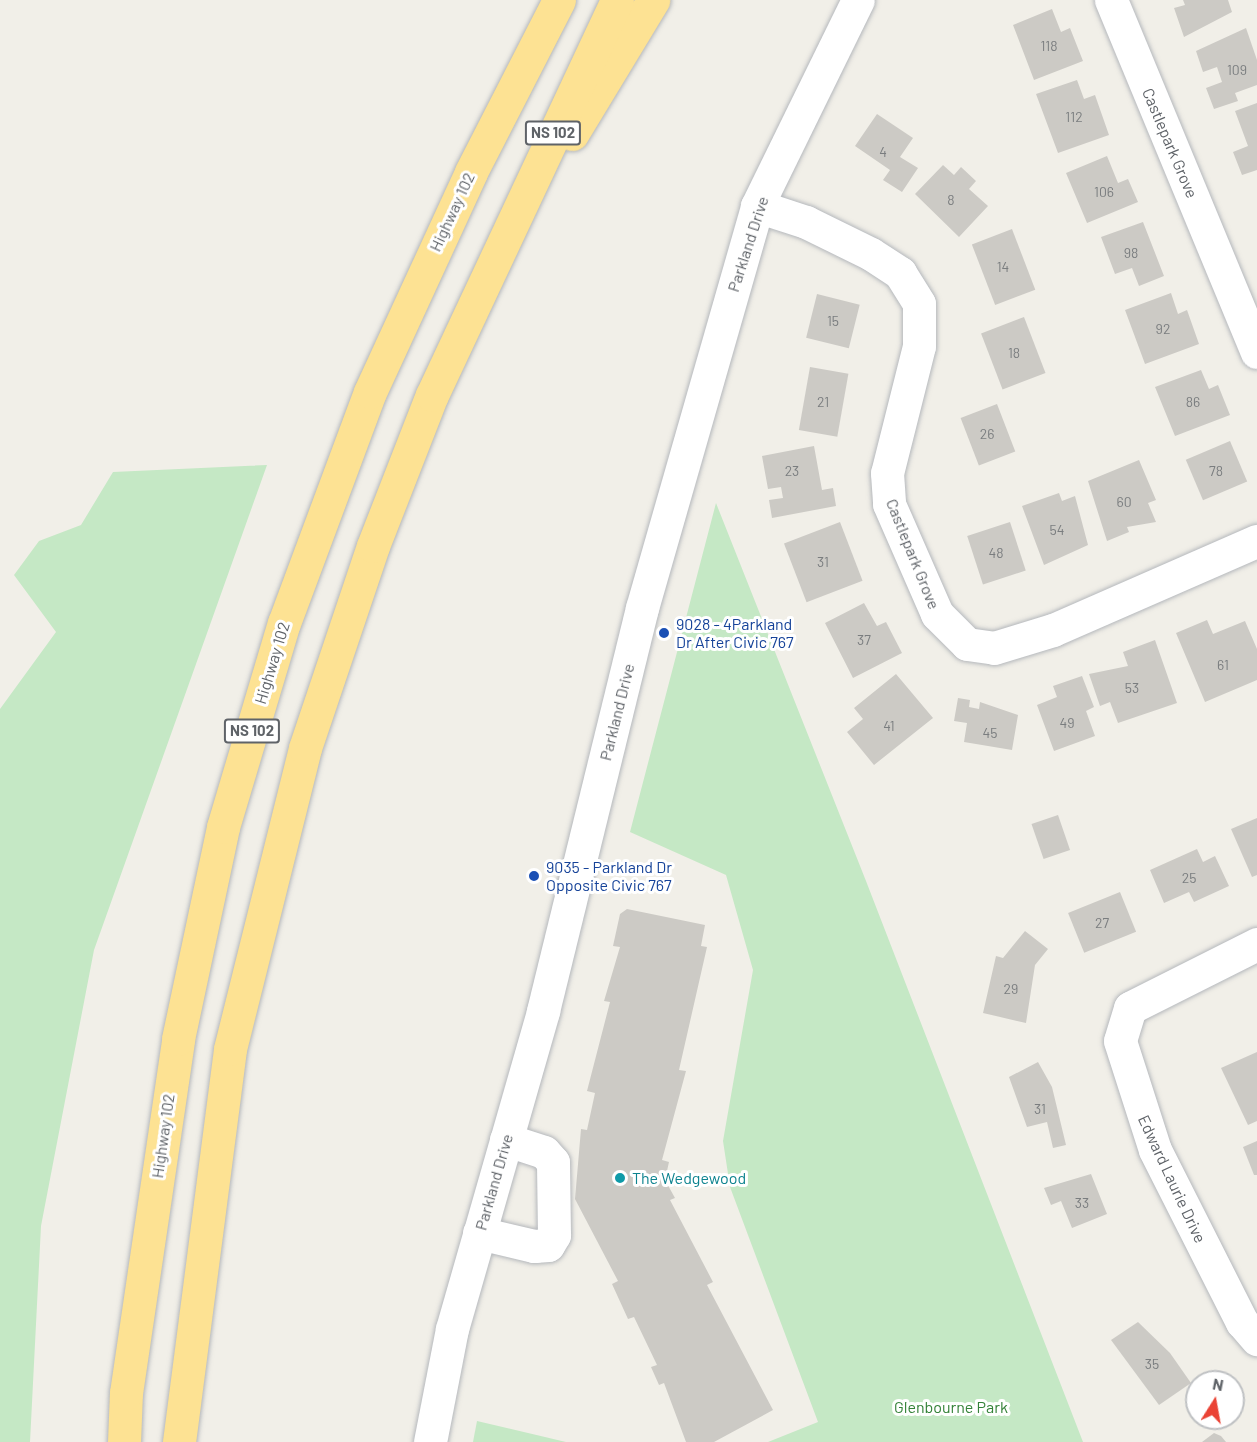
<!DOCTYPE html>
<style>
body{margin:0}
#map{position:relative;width:1257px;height:1442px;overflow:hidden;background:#f1efe8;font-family:Barlow,sans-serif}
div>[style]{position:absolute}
.green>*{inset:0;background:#c5e8c5}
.building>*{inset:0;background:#cccac5;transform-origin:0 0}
.roads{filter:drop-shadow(0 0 2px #b5b8bc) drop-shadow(0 0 2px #b5b8bc)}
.minor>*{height:33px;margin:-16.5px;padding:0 16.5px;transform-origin:16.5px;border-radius:16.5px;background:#fff}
.highway>*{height:33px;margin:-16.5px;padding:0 16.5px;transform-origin:16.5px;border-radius:16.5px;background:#fde293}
.dots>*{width:16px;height:16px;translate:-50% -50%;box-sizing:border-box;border:3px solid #fff;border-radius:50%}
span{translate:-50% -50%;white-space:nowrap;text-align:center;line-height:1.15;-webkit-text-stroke:6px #fff;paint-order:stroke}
.number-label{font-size:14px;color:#7a7d7f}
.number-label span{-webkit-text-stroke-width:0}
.shield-label span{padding:2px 4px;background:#fff;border:2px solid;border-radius:4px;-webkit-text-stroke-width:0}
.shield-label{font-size:15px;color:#5f6368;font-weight:700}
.street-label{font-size:16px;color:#5f6368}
.transit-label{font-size:16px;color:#164399}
.left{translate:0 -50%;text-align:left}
.culture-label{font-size:16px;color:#0d838f}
.park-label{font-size:16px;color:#348238}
.north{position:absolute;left:1185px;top:1370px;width:60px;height:60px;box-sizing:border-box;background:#fff;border:2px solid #bfc1c3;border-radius:50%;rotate:11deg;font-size:16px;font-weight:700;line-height:24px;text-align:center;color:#5f6368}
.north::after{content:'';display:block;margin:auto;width:21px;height:27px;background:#ea4335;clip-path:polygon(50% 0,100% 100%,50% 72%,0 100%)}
</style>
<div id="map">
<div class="green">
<div style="clip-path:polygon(267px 465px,94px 950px,41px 1226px,30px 1442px,0 1442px,0 709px,56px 632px,14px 575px,39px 541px,81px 525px,113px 472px)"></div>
<div style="clip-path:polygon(716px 503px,866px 881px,1083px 1442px,768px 1442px,818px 1422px,730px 1187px,723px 1141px,753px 970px,726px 875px,630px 832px)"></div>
<div style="clip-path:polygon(477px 1421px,566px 1442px,473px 1442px)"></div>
</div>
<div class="building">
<div style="clip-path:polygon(1183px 0,1228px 0,1232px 12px,1184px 37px,1174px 8px,1185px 5px)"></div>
<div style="clip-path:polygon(1052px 9px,1061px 32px,1070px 28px,1083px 61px,1034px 80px,1013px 25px)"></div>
<div style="clip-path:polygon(1246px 28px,1257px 60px,1257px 85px,1235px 93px,1238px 101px,1214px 109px,1206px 88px,1222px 82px,1217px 67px,1203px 72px,1196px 51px)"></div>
<div style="clip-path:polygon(1077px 80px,1084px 99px,1095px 95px,1109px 135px,1058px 153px,1036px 94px)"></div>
<div style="clip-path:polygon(1257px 103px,1257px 170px,1242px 175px,1233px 152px,1248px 146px,1235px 111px)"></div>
<div style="clip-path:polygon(877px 114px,913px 138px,900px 157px,918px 168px,902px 192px,883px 180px,890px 170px,855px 146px)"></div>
<div style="clip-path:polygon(1107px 156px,1118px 183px,1128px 179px,1138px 202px,1087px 223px,1066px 173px)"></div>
<div style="clip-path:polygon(943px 165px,954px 175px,961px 167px,976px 181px,969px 189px,988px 206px,959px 237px,915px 194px)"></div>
<div style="clip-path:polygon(1143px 222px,1164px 276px,1139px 286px,1132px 268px,1115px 274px,1101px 237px)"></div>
<div style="left:1012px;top:229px;width:65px;height:43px;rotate:69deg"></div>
<div style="clip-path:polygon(1171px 293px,1178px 314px,1187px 310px,1199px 344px,1145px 364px,1125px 310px)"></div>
<div style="left:817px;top:294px;width:44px;height:45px;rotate:14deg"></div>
<div style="left:1024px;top:317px;width:60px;height:46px;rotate:69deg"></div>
<div style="left:810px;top:367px;width:39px;height:64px;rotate:10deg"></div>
<div style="clip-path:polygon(1201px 370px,1209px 389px,1218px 385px,1230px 415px,1175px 436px,1155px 387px)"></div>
<div style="left:997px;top:404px;width:51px;height:39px;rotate:69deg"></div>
<div style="left:1230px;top:441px;width:44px;height:48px;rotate:67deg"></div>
<div style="clip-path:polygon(814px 446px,822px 490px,833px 488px,836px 506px,772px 518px,769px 500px,783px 498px,781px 487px,768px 489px,762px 456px)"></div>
<div style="clip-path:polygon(1139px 460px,1156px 500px,1148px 503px,1156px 522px,1127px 527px,1129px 532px,1107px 541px,1088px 481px)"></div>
<div style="clip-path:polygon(1059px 493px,1062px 501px,1075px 496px,1088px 545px,1044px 565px,1022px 506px)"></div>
<div style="left:840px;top:522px;width:63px;height:60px;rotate:69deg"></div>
<div style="left:1010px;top:522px;width:51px;height:45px;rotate:72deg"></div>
<div style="clip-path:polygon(864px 603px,877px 626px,886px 622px,902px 653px,853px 678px,825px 623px)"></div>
<div style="clip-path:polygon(1207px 620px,1213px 634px,1245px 621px,1257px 649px,1257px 680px,1205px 702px,1176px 633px)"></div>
<div style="clip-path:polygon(1155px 640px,1177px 703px,1118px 723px,1110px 702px,1100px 706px,1089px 674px,1128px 666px,1123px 652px)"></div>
<div style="clip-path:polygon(896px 674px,933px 718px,874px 765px,847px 732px,863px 719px,854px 708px)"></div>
<div style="clip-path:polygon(1082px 676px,1094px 707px,1086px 711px,1095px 736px,1054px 751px,1037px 705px,1057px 697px,1053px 686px)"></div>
<div style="clip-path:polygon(958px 698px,970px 700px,969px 707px,979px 709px,980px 702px,1018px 715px,1012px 750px,964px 742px,967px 723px,954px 721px)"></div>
<div style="left:1058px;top:815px;width:37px;height:28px;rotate:71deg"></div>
<div style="clip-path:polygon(1257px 818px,1257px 875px,1252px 877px,1231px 829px)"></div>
<div style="clip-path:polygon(1197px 849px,1203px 862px,1215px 856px,1229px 886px,1194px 902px,1189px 892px,1164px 903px,1150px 870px)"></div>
<div style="left:1120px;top:892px;width:43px;height:56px;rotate:68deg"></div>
<div style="clip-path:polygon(627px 909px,705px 925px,701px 946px,707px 947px,679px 1070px,686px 1071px,662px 1160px,669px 1162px,665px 1180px,675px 1198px,670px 1200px,713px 1282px,707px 1285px,773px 1410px,714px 1442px,686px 1442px,664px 1383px,659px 1385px,651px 1367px,657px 1365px,634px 1317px,628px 1319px,612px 1284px,618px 1281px,575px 1199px,581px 1129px,587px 1130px,595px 1093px,587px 1091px,610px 1002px,604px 1001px,620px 947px,613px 946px,620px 914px)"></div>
<div style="clip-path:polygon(1025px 931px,1048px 949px,1035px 965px,1026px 1023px,983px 1013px,996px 956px,1003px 958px)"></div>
<div style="clip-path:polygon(1257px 1052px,1257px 1121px,1248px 1125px,1221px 1068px)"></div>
<div style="clip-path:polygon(1038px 1062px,1052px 1087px,1066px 1145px,1053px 1148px,1047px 1122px,1027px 1127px,1009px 1077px)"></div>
<div style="clip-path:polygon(1257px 1141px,1257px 1175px,1254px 1175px,1243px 1147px)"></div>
<div style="clip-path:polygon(1091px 1174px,1107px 1214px,1072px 1228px,1061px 1201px,1051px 1205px,1044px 1188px)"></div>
<div style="clip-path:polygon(1138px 1322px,1170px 1353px,1191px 1383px,1159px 1405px,1111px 1340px)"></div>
<div style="clip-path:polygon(1214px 1433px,1221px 1436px,1226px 1442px,1202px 1442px)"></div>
</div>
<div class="roads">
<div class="minor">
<div style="left:1111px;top:0;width:381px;rotate:67.5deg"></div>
<div style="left:757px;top:206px;width:52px;rotate:18.1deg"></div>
<div style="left:806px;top:222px;width:72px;rotate:26.2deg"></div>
<div style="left:871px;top:254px;width:35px;rotate:33deg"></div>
<div style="left:900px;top:273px;width:36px;rotate:58deg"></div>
<div style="left:919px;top:304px;width:42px;rotate:90deg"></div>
<div style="left:919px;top:346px;width:131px;rotate:104.1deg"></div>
<div style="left:887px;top:473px;width:31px;rotate:86deg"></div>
<div style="left:889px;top:504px;width:120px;rotate:66.4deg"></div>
<div style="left:937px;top:614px;width:42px;rotate:45deg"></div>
<div style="left:967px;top:644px;width:27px;rotate:8deg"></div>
<div style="left:994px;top:648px;width:62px;rotate:-17deg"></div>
<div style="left:1053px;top:630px;width:223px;rotate:-23.6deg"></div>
<div style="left:1257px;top:944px;width:142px;rotate:153.3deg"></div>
<div style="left:1130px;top:1008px;width:34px;rotate:107deg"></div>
<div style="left:1120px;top:1041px;width:114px;rotate:72.2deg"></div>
<div style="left:1155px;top:1150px;width:193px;rotate:63.2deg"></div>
<div style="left:1242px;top:1322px;width:23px;rotate:49deg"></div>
<div style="left:479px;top:1233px;width:57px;rotate:13.3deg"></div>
<div style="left:534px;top:1246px;width:14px;rotate:-4deg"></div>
<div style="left:548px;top:1245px;width:12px;rotate:-59deg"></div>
<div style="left:554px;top:1235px;width:73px;rotate:-90.8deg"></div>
<div style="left:553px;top:1162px;width:13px;rotate:-132deg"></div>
<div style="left:544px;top:1152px;width:40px;rotate:-162deg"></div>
<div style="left:430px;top:1442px;width:115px;rotate:-79deg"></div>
<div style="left:452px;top:1329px;width:331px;rotate:-74deg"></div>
<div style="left:543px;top:1011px;width:415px;rotate:-76.2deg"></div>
<div style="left:642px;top:608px;width:418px;rotate:-74deg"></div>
<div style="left:757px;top:206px;width:229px;rotate:-63.9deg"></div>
</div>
<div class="highway">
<div style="left:572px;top:134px;width:157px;rotate:-58.8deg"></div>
<div style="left:124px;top:1442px;width:49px;rotate:-87.7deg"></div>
<div style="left:126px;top:1393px;width:358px;rotate:-81.6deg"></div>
<div style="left:178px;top:1039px;width:217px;rotate:-78deg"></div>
<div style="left:223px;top:827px;width:213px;rotate:-73.4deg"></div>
<div style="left:284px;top:623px;width:246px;rotate:-69.6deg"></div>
<div style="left:370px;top:392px;width:242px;rotate:-65.3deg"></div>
<div style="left:471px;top:172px;width:193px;rotate:-62.9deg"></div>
<div style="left:179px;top:1442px;width:396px;rotate:-82.6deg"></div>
<div style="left:230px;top:1049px;width:310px;rotate:-76deg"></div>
<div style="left:305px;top:748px;width:213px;rotate:-71.4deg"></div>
<div style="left:373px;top:546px;width:162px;rotate:-68.7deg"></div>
<div style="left:432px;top:395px;width:436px;rotate:-64.9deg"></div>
</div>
</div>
<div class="dots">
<div style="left:664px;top:633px;background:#1a4fb4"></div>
<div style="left:534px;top:876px;background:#1a4fb4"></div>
<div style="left:620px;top:1178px;background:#0f9aa8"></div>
</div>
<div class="number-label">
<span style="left:1049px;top:46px">118</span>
<span style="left:1237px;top:70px">109</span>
<span style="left:1074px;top:117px">112</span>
<span style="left:883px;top:152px">4</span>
<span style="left:1104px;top:192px">106</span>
<span style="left:951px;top:200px">8</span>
<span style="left:1131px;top:253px">98</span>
<span style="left:1003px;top:267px">14</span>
<span style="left:833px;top:321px">15</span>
<span style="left:1163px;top:329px">92</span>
<span style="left:1014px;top:353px">18</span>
<span style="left:823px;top:402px">21</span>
<span style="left:1193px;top:402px">86</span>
<span style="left:987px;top:434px">26</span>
<span style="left:792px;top:471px">23</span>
<span style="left:1216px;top:471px">78</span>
<span style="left:1124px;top:502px">60</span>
<span style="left:1057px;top:530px">54</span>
<span style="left:996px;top:553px">48</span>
<span style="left:823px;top:562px">31</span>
<span style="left:864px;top:640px">37</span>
<span style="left:1223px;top:665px">61</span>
<span style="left:1132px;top:688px">53</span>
<span style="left:1067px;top:723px">49</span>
<span style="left:889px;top:726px">41</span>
<span style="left:990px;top:733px">45</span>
<span style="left:1189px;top:878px">25</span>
<span style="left:1102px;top:923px">27</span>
<span style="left:1011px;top:989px">29</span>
<span style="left:1040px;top:1109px">31</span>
<span style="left:1082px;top:1203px">33</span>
<span style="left:1152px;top:1364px">35</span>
</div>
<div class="shield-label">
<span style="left:553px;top:133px">NS 102</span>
<span style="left:252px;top:731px">NS 102</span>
</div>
<div class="street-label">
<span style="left:1170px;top:143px;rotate:67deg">Castlepark Grove</span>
<span style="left:452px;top:212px;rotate:-65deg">Highway 102</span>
<span style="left:748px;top:244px;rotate:-72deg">Parkland Drive</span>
<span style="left:913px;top:554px;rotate:68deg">Castlepark Grove</span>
<span style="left:272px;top:663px;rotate:-73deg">Highway 102</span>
<span style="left:617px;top:712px;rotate:-76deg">Parkland Drive</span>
<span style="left:163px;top:1136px;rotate:-82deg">Highway 102</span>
<span style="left:1172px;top:1179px;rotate:65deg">Edward Laurie Drive</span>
<span style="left:494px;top:1182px;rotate:-74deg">Parkland Drive</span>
</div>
<div class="transit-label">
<span class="left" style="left:676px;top:633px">9028 - 4Parkland<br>Dr After Civic 767</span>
<span class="left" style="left:546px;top:876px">9035 - Parkland Dr<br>Opposite Civic 767</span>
</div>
<div class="culture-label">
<span class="left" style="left:632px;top:1178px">The Wedgewood</span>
</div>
<div class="park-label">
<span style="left:951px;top:1407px">Glenbourne Park</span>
</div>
<div class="north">N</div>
</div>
